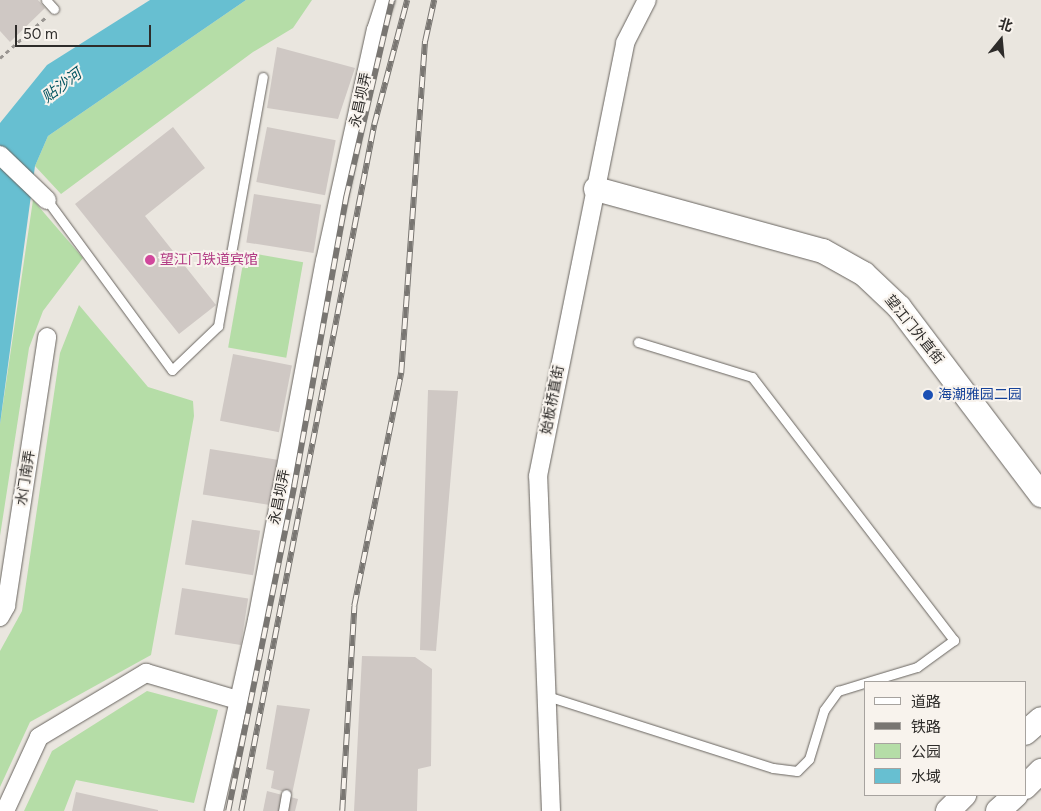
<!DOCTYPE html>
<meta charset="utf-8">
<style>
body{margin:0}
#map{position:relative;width:1041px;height:811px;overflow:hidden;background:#eae6df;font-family:Figtree,"Noto Sans SC",sans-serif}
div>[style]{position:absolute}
.green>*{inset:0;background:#b5dda7;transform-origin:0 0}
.water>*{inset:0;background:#67bfd1}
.building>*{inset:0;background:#cfc8c4;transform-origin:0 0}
.path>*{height:3px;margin-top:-1.5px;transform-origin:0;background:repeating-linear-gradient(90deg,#999591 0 4px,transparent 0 8px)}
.roads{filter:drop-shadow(0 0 1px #68645f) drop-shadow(0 0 1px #68645f)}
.lane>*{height:9px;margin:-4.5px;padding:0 4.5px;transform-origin:4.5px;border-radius:4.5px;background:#fff}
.street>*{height:18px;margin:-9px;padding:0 9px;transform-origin:9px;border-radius:9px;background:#fff}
.secondary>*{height:24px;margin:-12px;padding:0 12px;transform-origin:12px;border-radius:12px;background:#fff}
.rail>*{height:5.5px;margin-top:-2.75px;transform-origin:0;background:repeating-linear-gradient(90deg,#f8f3ed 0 11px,#797672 0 22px);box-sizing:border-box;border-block:1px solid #797672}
.dots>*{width:14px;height:14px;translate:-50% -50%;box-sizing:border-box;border:2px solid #f8f3ed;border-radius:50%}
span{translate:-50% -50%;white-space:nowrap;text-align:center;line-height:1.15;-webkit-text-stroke:4px #f8f3ed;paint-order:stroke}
.street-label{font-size:14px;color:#2e2c2a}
.hotel-label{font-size:14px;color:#b23c85}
.left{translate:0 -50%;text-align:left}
.transit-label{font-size:14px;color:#164399}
.water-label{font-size:15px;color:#025461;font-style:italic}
.legend{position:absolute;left:864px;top:681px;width:162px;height:115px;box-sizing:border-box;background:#f8f3ed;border:1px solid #a7a39f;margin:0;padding:6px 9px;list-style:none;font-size:15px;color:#2e2c2a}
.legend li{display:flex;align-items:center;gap:10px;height:25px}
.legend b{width:25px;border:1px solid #a7a39f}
.north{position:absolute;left:976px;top:15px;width:50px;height:50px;-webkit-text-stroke:4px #f8f3ed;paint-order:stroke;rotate:17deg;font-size:14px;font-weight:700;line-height:20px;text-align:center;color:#2e2c2a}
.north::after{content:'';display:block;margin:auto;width:18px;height:22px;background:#2e2c2a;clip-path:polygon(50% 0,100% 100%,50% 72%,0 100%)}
.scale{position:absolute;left:15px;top:25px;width:136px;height:22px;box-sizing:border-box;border:2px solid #2e2c2a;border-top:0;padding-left:6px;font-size:15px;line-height:18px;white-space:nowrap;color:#2e2c2a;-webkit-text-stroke:4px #f8f3ed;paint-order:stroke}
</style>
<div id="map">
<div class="green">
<div style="clip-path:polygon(246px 0,312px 0,293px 28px,253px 52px,61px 194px,35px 166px,48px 136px)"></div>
<div style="clip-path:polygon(33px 200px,83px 258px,43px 311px,29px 348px,0 536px,0 424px)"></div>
<div style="left:245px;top:252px;width:59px;height:97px;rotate:10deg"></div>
<div style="clip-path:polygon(79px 305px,148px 387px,193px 401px,194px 416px,151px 655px,30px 722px,0 787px,0 651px,22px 611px,60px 353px)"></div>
<div style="clip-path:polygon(147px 691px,218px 710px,194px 803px,76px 780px,64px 811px,24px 811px,52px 751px)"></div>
</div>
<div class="water">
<div style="clip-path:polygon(150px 0,246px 0,48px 136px,35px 166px,0 424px,0 123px,47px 65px)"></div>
</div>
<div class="building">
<div style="clip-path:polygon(0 0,38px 0,45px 8px,10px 42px,0 31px)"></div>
<div style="clip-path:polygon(277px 47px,355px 68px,338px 119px,267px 108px)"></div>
<div style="clip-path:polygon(173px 127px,205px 168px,145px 216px,216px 305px,179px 334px,75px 204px)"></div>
<div style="left:267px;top:127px;width:70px;height:56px;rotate:11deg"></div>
<div style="left:254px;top:194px;width:68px;height:49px;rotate:9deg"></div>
<div style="left:233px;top:354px;width:60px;height:68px;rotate:11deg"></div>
<div style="clip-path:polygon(428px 390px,458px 391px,436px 651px,420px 650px)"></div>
<div style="left:210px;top:449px;width:68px;height:46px;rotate:9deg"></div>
<div style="left:192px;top:520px;width:69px;height:45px;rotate:9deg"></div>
<div style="left:182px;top:588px;width:67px;height:47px;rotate:9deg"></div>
<div style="clip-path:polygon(362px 656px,415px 657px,432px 669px,431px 766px,418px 769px,417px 811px,354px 811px)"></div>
<div style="clip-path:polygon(277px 705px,310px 709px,292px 794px,271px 788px,274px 771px,266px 769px)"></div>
<div style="clip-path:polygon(267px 791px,298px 799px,295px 811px,263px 811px)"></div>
<div style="clip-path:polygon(76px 792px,158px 810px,158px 811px,72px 811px)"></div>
</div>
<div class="path">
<div style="left:0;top:58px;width:62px;rotate:-41.7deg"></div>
</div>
<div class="roads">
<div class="lane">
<div style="left:46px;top:0;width:12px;rotate:48deg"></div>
<div style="left:47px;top:200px;width:211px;rotate:53.7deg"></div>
<div style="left:172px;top:370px;width:64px;rotate:-43.7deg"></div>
<div style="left:218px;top:326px;width:253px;rotate:-79.8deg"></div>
<div style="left:638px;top:342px;width:119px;rotate:17.1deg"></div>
<div style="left:752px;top:377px;width:332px;rotate:52.5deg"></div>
<div style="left:954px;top:640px;width:46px;rotate:143.9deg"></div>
<div style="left:917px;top:667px;width:52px;rotate:163.3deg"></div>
<div style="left:547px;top:696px;width:237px;rotate:17.7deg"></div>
<div style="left:773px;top:768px;width:24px;rotate:7deg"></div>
<div style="left:797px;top:771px;width:17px;rotate:-45deg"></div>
<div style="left:809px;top:759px;width:51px;rotate:-73deg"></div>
<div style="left:824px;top:710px;width:24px;rotate:-54deg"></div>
<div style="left:838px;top:691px;width:28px;rotate:-17deg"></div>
<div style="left:283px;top:811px;width:17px;rotate:-80deg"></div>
</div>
<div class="street">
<div style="left:0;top:155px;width:65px;rotate:43.8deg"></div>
<div style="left:0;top:617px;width:13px;rotate:-61deg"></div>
<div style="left:6px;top:606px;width:272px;rotate:-81.3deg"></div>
<div style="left:5px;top:811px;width:81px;rotate:-65.3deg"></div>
<div style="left:39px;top:737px;width:125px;rotate:-30.9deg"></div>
<div style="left:146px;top:673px;width:95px;rotate:16.5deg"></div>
<div style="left:214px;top:811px;width:196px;rotate:-77.3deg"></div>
<div style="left:257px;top:620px;width:365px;rotate:-79.3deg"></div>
<div style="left:325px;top:261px;width:237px;rotate:-77.6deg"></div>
<div style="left:376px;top:30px;width:32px;rotate:-72deg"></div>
<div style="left:551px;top:811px;width:335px;rotate:-92.2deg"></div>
<div style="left:538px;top:476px;width:442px;rotate:-78.6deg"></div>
<div style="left:625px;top:43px;width:48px;rotate:-62.9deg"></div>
</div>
<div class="secondary">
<div style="left:596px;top:189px;width:235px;rotate:15.3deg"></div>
<div style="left:823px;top:251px;width:47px;rotate:29.3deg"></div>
<div style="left:864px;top:274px;width:48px;rotate:43.3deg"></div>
<div style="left:899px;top:307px;width:236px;rotate:52.9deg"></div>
<div style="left:1025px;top:733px;width:21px;rotate:-41deg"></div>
<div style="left:1025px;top:787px;width:23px;rotate:-45deg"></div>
<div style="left:948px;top:811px;width:23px;rotate:-45deg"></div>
<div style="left:998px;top:811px;width:24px;rotate:-42deg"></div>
</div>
</div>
<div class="rail">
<div style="left:228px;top:811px;width:332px;rotate:-78.5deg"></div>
<div style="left:294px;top:486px;width:294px;rotate:-79.8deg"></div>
<div style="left:346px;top:197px;width:202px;rotate:-76.9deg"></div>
<div style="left:241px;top:811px;width:699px;rotate:-79.03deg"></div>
<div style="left:374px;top:125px;width:129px;rotate:-75.2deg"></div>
<div style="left:342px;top:811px;width:205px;rotate:-86.6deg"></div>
<div style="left:354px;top:606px;width:238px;rotate:-78.6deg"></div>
<div style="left:401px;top:373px;width:333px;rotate:-85.9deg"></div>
<div style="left:425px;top:41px;width:42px;rotate:-77.6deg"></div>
</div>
<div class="dots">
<div style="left:150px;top:260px;background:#d1479c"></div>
<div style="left:928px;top:395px;background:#1a4fb4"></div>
</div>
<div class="street-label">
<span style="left:361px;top:100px;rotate:-78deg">永昌坝弄</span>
<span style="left:914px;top:330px;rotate:51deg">望江门外直街</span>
<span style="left:553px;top:400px;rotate:-79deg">始板桥直街</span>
<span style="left:26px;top:478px;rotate:-81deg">水门南弄</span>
<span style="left:280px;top:497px;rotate:-79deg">永昌坝弄</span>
</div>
<div class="hotel-label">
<span class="left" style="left:160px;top:260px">望江门铁道宾馆</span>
</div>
<div class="transit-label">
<span class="left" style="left:938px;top:395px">海潮雅园二园</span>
</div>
<div class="water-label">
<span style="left:62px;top:86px;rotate:-37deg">贴沙河</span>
</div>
<ul class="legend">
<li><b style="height:6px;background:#fff"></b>道路</li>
<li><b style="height:6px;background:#797672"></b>铁路</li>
<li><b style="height:14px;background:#b5dda7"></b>公园</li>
<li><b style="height:14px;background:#67bfd1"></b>水域</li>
</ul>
<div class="north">北</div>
<div class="scale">50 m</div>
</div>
